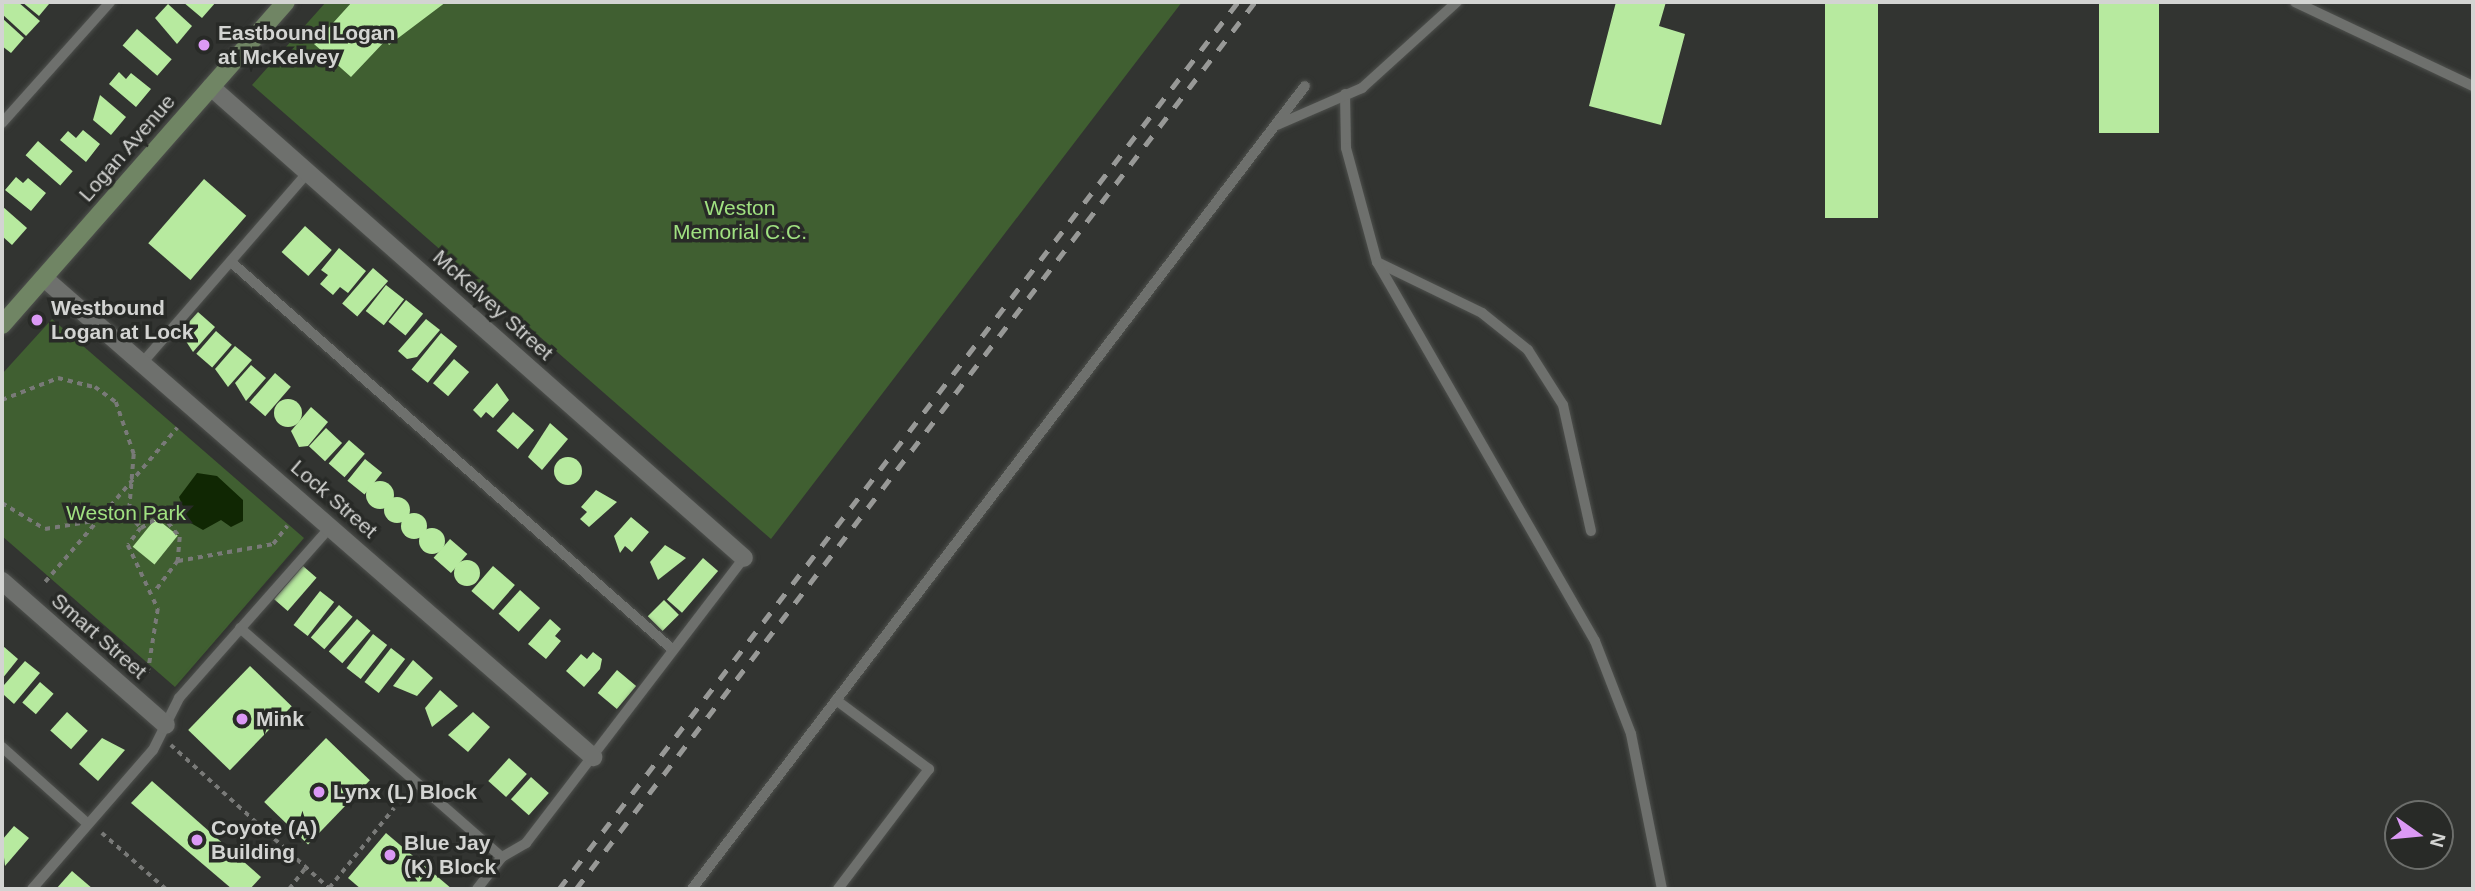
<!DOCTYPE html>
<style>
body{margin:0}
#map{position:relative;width:2475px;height:891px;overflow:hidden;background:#323431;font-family:Helvetica,sans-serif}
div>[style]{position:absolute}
.green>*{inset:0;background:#405f31}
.water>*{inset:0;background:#102703}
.building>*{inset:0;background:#b7ea9f;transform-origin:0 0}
.round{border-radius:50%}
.path>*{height:3.5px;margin-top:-1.75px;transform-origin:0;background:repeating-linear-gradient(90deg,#797a78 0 5px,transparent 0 10px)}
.roads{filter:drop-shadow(0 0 2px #4e504d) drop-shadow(0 0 2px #4e504d)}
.service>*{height:10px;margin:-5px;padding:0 5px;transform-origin:5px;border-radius:5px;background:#6e706d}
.minor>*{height:18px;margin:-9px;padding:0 9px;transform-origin:9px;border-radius:9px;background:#6e706d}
.secondary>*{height:18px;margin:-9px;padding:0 9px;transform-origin:9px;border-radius:9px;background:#708564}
.rail>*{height:5px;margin-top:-2.5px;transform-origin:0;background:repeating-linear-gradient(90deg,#989997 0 12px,transparent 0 24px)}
.dots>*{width:19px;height:19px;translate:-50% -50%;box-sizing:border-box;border:4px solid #282a27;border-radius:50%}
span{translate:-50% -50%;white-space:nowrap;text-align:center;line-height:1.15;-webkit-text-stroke:7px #282a27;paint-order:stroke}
.poi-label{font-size:21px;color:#d3d4d2;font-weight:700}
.left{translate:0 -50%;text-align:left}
.street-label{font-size:21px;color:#d3d4d2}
.park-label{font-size:21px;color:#a0e181}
.frame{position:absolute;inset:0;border:4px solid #d3d4d2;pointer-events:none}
.north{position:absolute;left:2384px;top:800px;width:70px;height:70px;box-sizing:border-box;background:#282a27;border:2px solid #6c6e6b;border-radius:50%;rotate:105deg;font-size:19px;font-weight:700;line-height:28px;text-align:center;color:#d3d4d2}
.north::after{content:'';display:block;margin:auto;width:24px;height:32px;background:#db99f5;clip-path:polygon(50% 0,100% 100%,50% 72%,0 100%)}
</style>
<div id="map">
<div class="green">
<div style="clip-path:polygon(326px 2px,1182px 2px,771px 539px,252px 85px)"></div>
<div style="clip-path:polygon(52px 319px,304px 538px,175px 687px,2px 536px,2px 374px)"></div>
</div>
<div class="water">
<div style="clip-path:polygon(197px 473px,217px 476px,243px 500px,243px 521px,231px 527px,221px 520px,203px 530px,189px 522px,179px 497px)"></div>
</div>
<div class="building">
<div style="clip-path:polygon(2px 2px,18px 2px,40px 21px,26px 36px,2px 14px)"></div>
<div style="clip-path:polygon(22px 2px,47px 2px,49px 4px,39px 16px)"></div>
<div style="clip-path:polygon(183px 2px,216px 2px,202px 18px)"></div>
<div style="clip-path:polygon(352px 2px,446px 2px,389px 45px,386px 40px,351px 77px,314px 44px)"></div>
<div style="clip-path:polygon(1616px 2px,1666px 2px,1659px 26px,1685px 34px,1661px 125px,1589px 106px)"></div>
<div style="left:1825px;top:2px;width:53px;height:216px"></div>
<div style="left:2099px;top:2px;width:60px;height:131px"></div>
<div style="clip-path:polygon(168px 4px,192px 26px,177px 44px,155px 18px)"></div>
<div style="clip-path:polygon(2px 18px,24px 38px,11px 53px,2px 46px)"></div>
<div style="left:137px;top:29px;width:46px;height:22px;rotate:41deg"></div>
<div style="clip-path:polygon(119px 72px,126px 79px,131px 73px,151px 89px,136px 107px,109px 84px)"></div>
<div style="clip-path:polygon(100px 95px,126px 117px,111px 135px,93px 120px)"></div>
<div style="clip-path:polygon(83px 130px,100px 144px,86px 162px,60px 140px,68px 131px,76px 138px)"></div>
<div style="left:38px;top:141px;width:46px;height:19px;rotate:41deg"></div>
<div style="clip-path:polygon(16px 177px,23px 183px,28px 178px,46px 193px,31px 211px,5px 190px)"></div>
<div style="left:204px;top:179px;width:56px;height:85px;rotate:41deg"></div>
<div style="clip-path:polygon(2px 206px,27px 228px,12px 245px,2px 236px)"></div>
<div style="left:305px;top:226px;width:36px;height:35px;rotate:42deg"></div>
<div style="clip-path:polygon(339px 248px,366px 271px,348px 293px,340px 287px,333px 295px,320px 284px,328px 275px,321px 270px)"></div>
<div style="left:373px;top:268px;width:20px;height:47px;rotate:41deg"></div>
<div style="left:386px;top:285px;width:23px;height:33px;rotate:38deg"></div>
<div style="left:406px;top:300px;width:22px;height:28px;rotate:39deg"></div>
<div style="clip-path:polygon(198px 312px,215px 327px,193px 352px,180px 332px)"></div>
<div style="clip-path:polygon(426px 319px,440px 330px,417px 357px,407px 359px,398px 351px)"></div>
<div style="left:216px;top:331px;width:21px;height:30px;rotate:41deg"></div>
<div style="left:441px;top:333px;width:21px;height:47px;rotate:39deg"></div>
<div style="clip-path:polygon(235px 346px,252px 360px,228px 387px,215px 369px)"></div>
<div style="left:454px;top:359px;width:20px;height:32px;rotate:41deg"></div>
<div style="clip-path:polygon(251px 365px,266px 378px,246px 401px,235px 383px)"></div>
<div style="left:275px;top:373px;width:21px;height:39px;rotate:41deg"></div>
<div style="clip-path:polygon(497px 383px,509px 400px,493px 418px,486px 412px,481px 418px,473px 410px)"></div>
<div class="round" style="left:274px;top:399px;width:28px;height:28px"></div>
<div style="clip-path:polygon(311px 407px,328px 422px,308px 446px,299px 447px,291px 431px)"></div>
<div style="left:513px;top:412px;width:28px;height:25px;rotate:41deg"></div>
<div style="clip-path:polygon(550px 423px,568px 439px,542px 470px,528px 457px)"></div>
<div style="left:326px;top:428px;width:22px;height:25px;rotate:43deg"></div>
<div style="left:349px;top:440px;width:21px;height:31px;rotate:41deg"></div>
<div class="round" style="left:554px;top:457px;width:28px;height:28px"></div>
<div style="left:365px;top:459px;width:22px;height:28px;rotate:39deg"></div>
<div class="round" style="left:366px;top:481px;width:28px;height:28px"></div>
<div style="clip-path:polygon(596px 490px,617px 502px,589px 527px,580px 519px,587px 512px,581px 507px)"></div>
<div class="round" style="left:384px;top:497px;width:26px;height:26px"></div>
<div class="round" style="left:401px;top:513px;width:26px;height:26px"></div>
<div style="clip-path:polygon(631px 517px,649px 532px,632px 552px,625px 546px,620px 553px,614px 536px)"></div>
<div style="left:156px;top:518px;width:28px;height:37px;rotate:39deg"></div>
<div class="round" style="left:419px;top:528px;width:26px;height:26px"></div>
<div style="left:450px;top:539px;width:23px;height:25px;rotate:41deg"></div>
<div style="clip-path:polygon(665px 545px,686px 558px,658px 580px,650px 562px)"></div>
<div style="left:703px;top:558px;width:20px;height:55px;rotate:41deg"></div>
<div class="round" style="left:454px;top:560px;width:26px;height:26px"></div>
<div style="left:303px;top:566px;width:18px;height:44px;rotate:41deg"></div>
<div style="left:493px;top:566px;width:29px;height:33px;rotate:41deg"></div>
<div style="left:520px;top:590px;width:27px;height:32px;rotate:42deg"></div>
<div style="left:320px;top:591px;width:18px;height:43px;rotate:38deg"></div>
<div style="left:664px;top:600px;width:21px;height:23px;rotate:45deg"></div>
<div style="left:339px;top:605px;width:18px;height:43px;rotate:41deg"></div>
<div style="left:357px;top:619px;width:18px;height:43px;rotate:41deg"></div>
<div style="clip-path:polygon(550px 619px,561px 629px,555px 636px,561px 641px,546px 659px,528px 644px)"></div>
<div style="left:373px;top:634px;width:18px;height:43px;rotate:38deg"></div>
<div style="clip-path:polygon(3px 646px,18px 659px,2px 679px,2px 648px)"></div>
<div style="left:391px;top:648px;width:18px;height:43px;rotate:38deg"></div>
<div style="clip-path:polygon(593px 652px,602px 659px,600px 669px,584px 687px,566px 671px,581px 654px,587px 659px)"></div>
<div style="clip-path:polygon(413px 660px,433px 678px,417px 696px,393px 686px)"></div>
<div style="clip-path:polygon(25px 661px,40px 673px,14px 704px,4px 695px,4px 685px)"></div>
<div style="left:250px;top:666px;width:58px;height:89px;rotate:44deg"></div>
<div style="left:617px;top:670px;width:25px;height:30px;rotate:40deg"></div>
<div style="left:40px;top:682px;width:18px;height:27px;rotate:41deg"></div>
<div style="clip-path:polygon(440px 690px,458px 706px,432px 727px,425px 708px)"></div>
<div style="left:67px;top:712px;width:28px;height:25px;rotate:42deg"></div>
<div style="clip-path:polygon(473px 712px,490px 727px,468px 752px,448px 735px)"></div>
<div style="clip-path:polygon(102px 738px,125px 750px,98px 781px,79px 764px)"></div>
<div style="left:326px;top:738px;width:61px;height:89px;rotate:44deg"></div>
<div style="left:509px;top:758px;width:24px;height:31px;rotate:42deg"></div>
<div style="left:531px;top:777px;width:24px;height:30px;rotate:42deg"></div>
<div style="clip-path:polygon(152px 781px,261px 877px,250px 889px,232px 889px,131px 803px)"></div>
<div style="clip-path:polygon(14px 826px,29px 838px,5px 866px,2px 840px)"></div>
<div style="clip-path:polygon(386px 833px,452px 889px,361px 889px,348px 878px)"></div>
<div style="clip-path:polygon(72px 871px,93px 889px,56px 889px)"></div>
</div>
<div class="path">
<div style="left:2px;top:400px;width:60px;rotate:-21.4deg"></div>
<div style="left:58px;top:378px;width:38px;rotate:14deg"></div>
<div style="left:95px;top:387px;width:26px;rotate:36deg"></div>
<div style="left:116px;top:402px;width:55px;rotate:70.9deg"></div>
<div style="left:134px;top:454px;width:61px;rotate:94.7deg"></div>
<div style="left:129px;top:515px;width:18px;rotate:47deg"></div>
<div style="left:141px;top:528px;width:21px;rotate:127deg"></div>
<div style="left:128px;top:545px;width:71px;rotate:64.9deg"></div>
<div style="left:158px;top:609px;width:65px;rotate:98.9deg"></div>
<div style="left:2px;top:503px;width:50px;rotate:31.2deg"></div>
<div style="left:45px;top:529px;width:49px;rotate:-9.5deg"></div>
<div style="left:103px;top:512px;width:25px;rotate:7deg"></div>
<div style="left:141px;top:528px;width:25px;rotate:-32deg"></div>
<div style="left:162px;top:515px;width:28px;rotate:51deg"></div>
<div style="left:180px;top:537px;width:24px;rotate:95deg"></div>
<div style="left:178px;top:561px;width:38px;rotate:127deg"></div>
<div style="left:178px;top:561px;width:97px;rotate:-10.1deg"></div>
<div style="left:273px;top:544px;width:23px;rotate:-52deg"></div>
<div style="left:45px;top:582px;width:203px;rotate:-49.4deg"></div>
<div style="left:171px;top:745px;width:215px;rotate:42.2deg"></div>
<div style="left:102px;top:833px;width:85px;rotate:41.2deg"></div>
<div style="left:329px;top:888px;width:103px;rotate:-50.9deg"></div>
<div style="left:289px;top:889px;width:28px;rotate:-52deg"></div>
</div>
<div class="roads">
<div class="service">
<div style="left:2295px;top:2px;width:197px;rotate:25.3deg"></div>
<div style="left:1345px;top:94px;width:54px;rotate:88.9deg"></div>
<div style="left:1346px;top:148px;width:118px;rotate:74.8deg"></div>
<div style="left:1377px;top:262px;width:117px;rotate:25.9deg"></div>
<div style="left:1482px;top:313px;width:59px;rotate:38.8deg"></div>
<div style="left:1528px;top:350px;width:65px;rotate:57.5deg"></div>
<div style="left:1563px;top:405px;width:129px;rotate:77.5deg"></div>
<div style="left:2px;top:123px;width:162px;rotate:-48.2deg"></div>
<div style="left:1277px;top:125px;width:93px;rotate:-23.5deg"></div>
<div style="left:1362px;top:88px;width:128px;rotate:-42.2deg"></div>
<div style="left:231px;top:262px;width:587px;rotate:41.27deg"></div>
<div style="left:1377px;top:262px;width:437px;rotate:60.1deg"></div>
<div style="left:1595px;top:641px;width:100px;rotate:68.8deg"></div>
<div style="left:1631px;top:734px;width:158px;rotate:78.7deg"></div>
<div style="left:143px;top:362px;width:252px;rotate:-49deg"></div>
<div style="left:240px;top:628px;width:348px;rotate:41.2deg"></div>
<div style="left:836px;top:700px;width:116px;rotate:36.6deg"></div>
<div style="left:929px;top:769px;width:151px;rotate:127.2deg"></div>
<div style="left:2px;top:747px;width:115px;rotate:41.8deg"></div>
<div style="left:32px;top:889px;width:184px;rotate:-49deg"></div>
<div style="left:153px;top:750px;width:58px;rotate:-63.4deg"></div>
<div style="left:179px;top:698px;width:230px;rotate:-48.5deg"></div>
<div style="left:477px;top:889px;width:41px;rotate:-52deg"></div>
<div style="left:502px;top:857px;width:28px;rotate:-30deg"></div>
<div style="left:526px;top:843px;width:359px;rotate:-52.6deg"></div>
<div style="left:692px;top:889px;width:1010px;rotate:-52.64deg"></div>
</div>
<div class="minor">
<div style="left:211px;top:87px;width:711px;rotate:41.47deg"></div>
<div style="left:44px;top:278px;width:729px;rotate:41.1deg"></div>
<div style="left:2px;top:581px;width:218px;rotate:41.3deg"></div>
</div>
<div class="secondary">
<div style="left:2px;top:325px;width:430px;rotate:-48.7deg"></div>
</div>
</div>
<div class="rail">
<div style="left:559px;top:889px;width:1117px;rotate:-52.57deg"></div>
<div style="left:576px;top:889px;width:1117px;rotate:-52.57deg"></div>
</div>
<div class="dots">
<div style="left:204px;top:45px;background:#db99f5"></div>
<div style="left:37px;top:320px;background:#db99f5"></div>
<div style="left:242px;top:719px;background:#db99f5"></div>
<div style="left:319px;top:792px;background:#db99f5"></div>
<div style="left:197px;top:840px;background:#db99f5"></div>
<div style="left:390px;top:855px;background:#db99f5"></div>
</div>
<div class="poi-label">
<span class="left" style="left:218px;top:45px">Eastbound Logan<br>at McKelvey</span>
<span class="left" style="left:51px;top:320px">Westbound<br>Logan at Lock</span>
<span class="left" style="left:256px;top:719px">Mink</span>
<span class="left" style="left:333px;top:792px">Lynx (L) Block</span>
<span class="left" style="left:211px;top:840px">Coyote (A)<br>Building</span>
<span class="left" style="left:404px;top:855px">Blue Jay<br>(K) Block</span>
</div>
<div class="street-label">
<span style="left:127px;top:148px;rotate:-49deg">Logan Avenue</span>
<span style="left:493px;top:305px;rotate:42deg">McKelvey Street</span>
<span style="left:334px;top:499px;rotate:41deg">Lock Street</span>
<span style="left:99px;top:636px;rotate:41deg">Smart Street</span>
</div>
<div class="park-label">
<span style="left:740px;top:220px">Weston<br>Memorial C.C.</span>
<span style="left:126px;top:513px">Weston Park</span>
</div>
<div class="frame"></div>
<div class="north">N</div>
</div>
